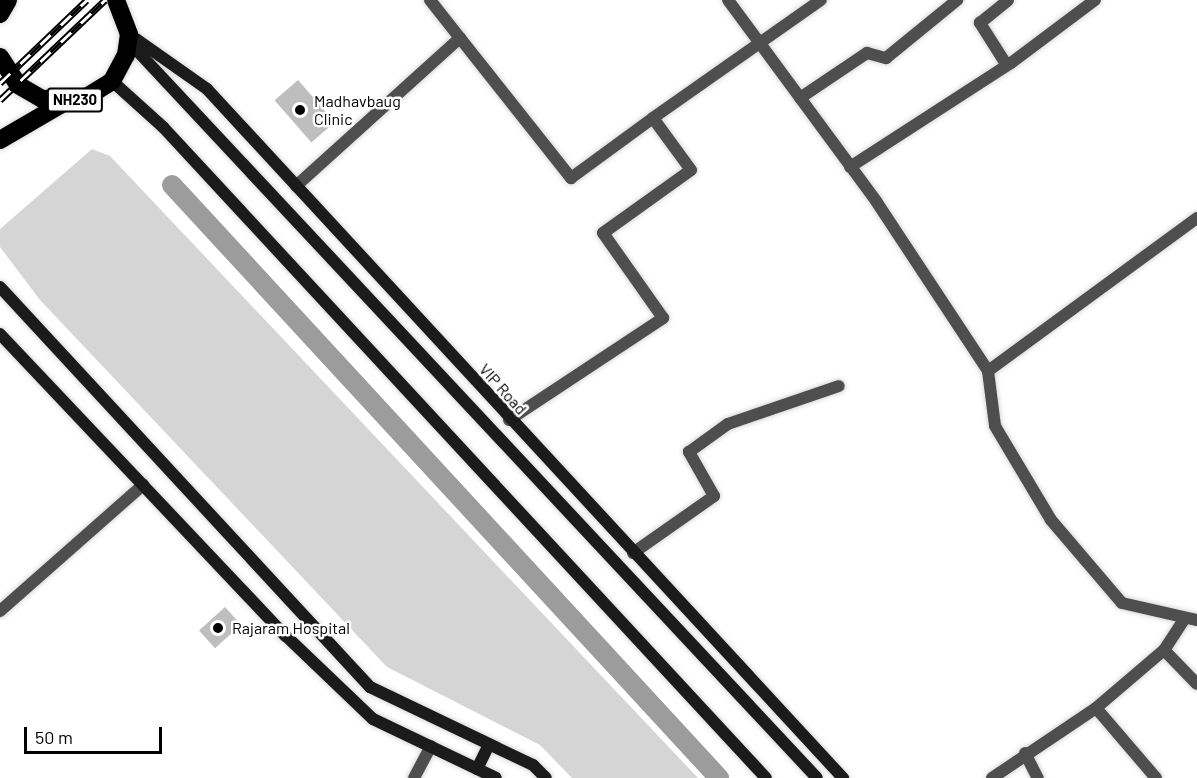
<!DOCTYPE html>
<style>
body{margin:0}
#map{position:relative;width:1197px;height:778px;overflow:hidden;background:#fff;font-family:Barlow,sans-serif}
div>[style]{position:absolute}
.green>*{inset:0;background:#d5d5d5}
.canal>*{height:20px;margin:-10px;padding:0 10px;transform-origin:10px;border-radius:10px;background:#9c9c9c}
.building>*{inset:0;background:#bebebe;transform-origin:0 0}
.roads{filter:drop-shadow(0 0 2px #dbdbdb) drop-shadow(0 0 2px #dbdbdb)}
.street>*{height:12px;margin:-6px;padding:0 6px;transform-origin:6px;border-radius:6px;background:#4e4e4e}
.secondary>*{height:12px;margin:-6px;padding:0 6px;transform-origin:6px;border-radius:6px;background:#1b1b1b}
.highway>*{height:18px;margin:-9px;padding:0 9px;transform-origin:9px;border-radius:9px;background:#000}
.rail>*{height:7px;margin-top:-3.5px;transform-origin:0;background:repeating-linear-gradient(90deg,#fff 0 14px,#000 0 28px);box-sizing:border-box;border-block:2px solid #000}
.dots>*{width:16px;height:16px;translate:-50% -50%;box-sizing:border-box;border:3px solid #fff;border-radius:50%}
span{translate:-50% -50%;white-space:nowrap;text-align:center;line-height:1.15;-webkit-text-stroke:5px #fff;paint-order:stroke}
.shield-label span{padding:2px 4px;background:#fff;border:2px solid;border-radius:4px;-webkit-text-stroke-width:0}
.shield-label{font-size:15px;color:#000;font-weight:700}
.poi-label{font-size:16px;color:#000}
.left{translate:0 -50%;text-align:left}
.street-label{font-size:16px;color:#000}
.scale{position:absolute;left:24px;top:727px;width:138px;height:27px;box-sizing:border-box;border:3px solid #000;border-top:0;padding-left:8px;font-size:18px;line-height:21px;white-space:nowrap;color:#000;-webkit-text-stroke:4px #fff;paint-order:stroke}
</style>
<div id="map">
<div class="green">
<div style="clip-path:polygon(92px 149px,110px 156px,698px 778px,572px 778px,540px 745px,387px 667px,40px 300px,0 247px,0 229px)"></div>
</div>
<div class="canal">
<div style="left:172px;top:185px;width:807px;rotate:47.31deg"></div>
</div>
<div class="building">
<div style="left:298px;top:80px;width:56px;height:31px;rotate:49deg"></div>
<div style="left:225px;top:607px;width:24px;height:35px;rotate:48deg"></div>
</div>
<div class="roads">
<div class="street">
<div style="left:430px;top:0;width:48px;rotate:51.7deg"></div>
<div style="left:728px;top:0;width:250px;rotate:53.6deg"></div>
<div style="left:876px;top:201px;width:204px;rotate:56.6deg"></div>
<div style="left:988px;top:371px;width:259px;rotate:-36.2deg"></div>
<div style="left:1006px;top:64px;width:49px;rotate:-122.4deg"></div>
<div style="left:980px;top:23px;width:36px;rotate:-39deg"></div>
<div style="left:800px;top:98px;width:81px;rotate:-33.9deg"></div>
<div style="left:867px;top:53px;width:20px;rotate:15deg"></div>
<div style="left:886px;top:58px;width:92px;rotate:-39.2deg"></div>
<div style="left:850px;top:167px;width:192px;rotate:-32.9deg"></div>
<div style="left:1011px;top:63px;width:105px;rotate:-36.9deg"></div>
<div style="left:296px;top:186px;width:221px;rotate:-42.1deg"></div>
<div style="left:460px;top:38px;width:179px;rotate:51.6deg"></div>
<div style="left:571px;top:178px;width:102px;rotate:-36.2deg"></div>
<div style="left:988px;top:371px;width:55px;rotate:82.7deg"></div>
<div style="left:995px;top:426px;width:109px;rotate:59.2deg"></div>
<div style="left:1051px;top:520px;width:109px;rotate:49.5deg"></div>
<div style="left:1122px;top:603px;width:77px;rotate:12.8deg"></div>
<div style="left:509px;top:420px;width:185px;rotate:-33.5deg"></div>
<div style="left:663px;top:318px;width:104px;rotate:-125.2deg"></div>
<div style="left:603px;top:233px;width:108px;rotate:-35.6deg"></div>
<div style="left:691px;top:170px;width:64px;rotate:-126.2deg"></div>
<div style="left:653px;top:118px;width:205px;rotate:-35.1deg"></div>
<div style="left:633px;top:553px;width:99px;rotate:-35.1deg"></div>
<div style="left:714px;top:496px;width:51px;rotate:-119.6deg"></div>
<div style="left:689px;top:452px;width:48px;rotate:-35.7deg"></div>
<div style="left:728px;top:424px;width:117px;rotate:-18.9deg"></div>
<div style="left:0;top:611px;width:191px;rotate:-41.4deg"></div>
<div style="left:1185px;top:618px;width:38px;rotate:123deg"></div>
<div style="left:1164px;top:650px;width:47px;rotate:45.9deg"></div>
<div style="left:1025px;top:753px;width:28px;rotate:63deg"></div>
<div style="left:414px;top:778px;width:36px;rotate:-62deg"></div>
<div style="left:992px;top:778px;width:125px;rotate:-33.9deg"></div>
<div style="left:1156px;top:778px;width:92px;rotate:-130.6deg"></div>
<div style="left:1096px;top:708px;width:89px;rotate:-40.5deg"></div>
</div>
<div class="secondary">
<div style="left:129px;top:34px;width:95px;rotate:35.2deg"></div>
<div style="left:207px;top:89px;width:938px;rotate:47.29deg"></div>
<div style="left:129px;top:42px;width:1007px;rotate:46.93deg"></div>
<div style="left:112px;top:81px;width:69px;rotate:42deg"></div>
<div style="left:163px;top:127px;width:887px;rotate:47.19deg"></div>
<div style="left:0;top:287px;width:545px;rotate:47.23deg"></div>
<div style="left:370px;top:687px;width:181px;rotate:25.6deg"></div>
<div style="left:533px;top:765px;width:18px;rotate:45deg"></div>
<div style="left:0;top:334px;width:416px;rotate:46.6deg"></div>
<div style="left:286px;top:636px;width:120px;rotate:43.7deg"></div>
<div style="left:373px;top:719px;width:136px;rotate:25.6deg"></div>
<div style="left:477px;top:769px;width:25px;rotate:-64deg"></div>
</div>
<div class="highway">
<div style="left:0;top:14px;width:16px;rotate:-60deg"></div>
<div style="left:0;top:57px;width:33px;rotate:57deg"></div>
<div style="left:18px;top:85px;width:28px;rotate:30deg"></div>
<div style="left:42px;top:99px;width:43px;rotate:-1.3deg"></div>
<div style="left:85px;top:98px;width:32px;rotate:-32deg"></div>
<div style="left:112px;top:81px;width:30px;rotate:-62deg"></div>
<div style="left:126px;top:55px;width:21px;rotate:-82deg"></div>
<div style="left:129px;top:34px;width:36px;rotate:-111deg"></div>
<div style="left:0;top:140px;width:75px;rotate:-30.3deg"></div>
</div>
</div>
<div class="rail">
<div style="left:0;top:83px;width:120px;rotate:-43.7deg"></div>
<div style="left:0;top:100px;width:145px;rotate:-43.6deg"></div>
</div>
<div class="dots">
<div style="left:300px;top:110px;background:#000"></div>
<div style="left:218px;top:628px;background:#000"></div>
</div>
<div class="shield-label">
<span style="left:75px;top:100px">NH230</span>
</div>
<div class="poi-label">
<span class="left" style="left:314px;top:110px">Madhavbaug<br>Clinic</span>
<span class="left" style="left:232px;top:628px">Rajaram Hospital</span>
</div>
<div class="street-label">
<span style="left:503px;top:389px;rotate:48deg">VIP Road</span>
</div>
<div class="scale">50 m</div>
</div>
